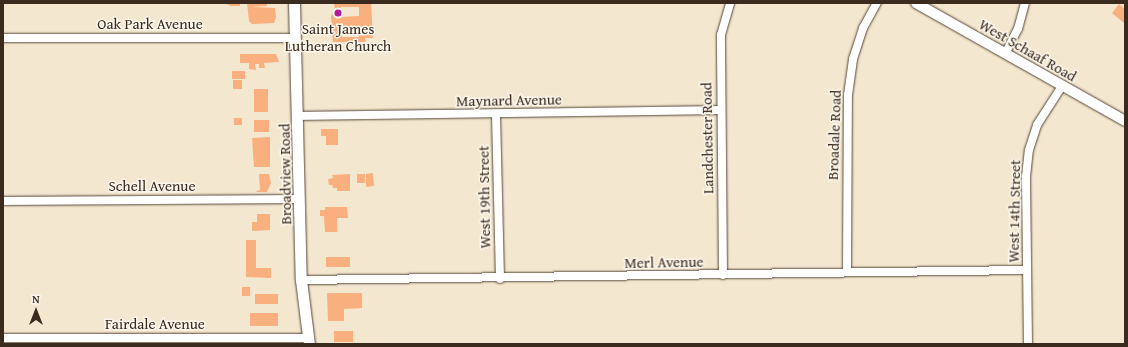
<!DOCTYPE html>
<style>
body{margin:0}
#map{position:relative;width:1128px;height:347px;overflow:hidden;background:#f4e7cf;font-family:"Gentium Book Plus",serif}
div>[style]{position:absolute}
.building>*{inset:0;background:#f9af7e;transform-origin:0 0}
.roads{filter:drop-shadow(0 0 1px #574639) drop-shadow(0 0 1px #574639)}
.minor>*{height:8px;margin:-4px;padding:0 4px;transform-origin:4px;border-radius:4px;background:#fff}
.tertiary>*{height:10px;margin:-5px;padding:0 5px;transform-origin:5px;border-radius:5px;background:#fff}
.secondary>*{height:11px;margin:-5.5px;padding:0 5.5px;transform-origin:5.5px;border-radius:5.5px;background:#fff}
.dots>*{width:11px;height:11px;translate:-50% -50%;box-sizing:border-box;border:2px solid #fbf7ec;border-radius:50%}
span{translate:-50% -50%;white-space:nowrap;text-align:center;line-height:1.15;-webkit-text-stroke:3px #fbf7ec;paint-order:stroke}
.street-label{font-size:15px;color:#3b2a1e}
.poi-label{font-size:15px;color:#3b2a1e}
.frame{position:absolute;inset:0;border:4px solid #3b2a1e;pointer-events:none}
.north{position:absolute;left:16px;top:291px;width:40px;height:40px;-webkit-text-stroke:3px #fbf7ec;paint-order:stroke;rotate:0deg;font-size:11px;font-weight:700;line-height:16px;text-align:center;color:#3b2a1e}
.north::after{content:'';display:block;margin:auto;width:14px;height:18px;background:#3b2a1e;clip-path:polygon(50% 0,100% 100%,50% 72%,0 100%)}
</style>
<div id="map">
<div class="building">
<div style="clip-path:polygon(224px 3px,240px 3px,240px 6px,231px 6px)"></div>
<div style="clip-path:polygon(247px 3px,267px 3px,267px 6px,252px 7px,275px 8px,276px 17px,274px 23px,252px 24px,249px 21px)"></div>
<div style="clip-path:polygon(evenodd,334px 3px,371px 3px,373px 38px,365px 38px,366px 42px,333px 42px,331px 17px,333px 11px,335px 11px,334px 3px,341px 7px,359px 7px,359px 16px,341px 17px,341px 7px,334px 3px,342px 32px,359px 32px,359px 37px,342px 37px,342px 32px)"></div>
<div style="clip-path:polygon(1119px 4px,1125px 9px,1124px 23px,1112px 13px)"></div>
<div style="clip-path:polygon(240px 54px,276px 54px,279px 62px,264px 63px,265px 68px,259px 68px,259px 64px,255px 64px,256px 70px,249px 69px,249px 63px,240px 63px)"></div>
<div style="left:232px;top:71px;width:13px;height:8px"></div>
<div style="left:233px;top:80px;width:9px;height:9px"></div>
<div style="left:254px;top:89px;width:14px;height:23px"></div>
<div style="left:234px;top:118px;width:8px;height:7px"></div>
<div style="left:254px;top:120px;width:15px;height:12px"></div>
<div style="clip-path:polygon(321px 129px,338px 129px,338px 145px,326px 145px,326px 136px,321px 136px)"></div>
<div style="clip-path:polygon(270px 137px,270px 167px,254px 167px,252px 138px)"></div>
<div style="clip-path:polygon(373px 173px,374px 186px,366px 187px,366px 174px)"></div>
<div style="clip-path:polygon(259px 174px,269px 174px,271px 183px,267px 192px,255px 192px,260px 190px)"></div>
<div style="clip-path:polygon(350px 174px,350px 191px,337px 191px,337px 188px,333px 188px,332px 185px,329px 185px,328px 179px,333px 178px,332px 175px)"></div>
<div style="left:357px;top:174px;width:8px;height:9px"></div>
<div style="clip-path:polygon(325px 207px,347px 207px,348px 218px,337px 218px,337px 232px,325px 232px,324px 216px,320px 216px,320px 210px,325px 210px)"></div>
<div style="clip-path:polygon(257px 214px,270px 214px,270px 230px,252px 231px,252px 222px,257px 222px)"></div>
<div style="clip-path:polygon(246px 240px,256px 240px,256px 268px,271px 268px,271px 278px,246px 277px)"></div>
<div style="left:350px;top:257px;width:10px;height:24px;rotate:90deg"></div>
<div style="left:242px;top:287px;width:8px;height:9px"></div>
<div style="clip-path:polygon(327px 293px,362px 293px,362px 308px,344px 309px,344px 321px,328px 321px)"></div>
<div style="left:255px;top:294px;width:23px;height:10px"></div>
<div style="left:250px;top:313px;width:28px;height:13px"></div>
<div style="left:334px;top:331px;width:19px;height:11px"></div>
</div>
<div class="roads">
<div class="minor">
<div style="left:3px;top:38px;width:293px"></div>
<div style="left:1005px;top:54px;width:28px;rotate:-63deg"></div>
<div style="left:1018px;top:29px;width:27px;rotate:-75deg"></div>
<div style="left:496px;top:115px;width:164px;rotate:88.6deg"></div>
<div style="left:299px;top:116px;width:420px;rotate:-0.8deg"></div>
<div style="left:3px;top:201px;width:297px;rotate:-0.4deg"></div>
<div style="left:847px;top:272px;width:177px;rotate:-89.7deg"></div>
<div style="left:848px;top:95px;width:36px;rotate:-82deg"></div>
<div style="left:853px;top:59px;width:33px;rotate:-72deg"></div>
<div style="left:863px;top:28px;width:29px;rotate:-61deg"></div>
<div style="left:723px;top:275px;width:240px;rotate:-90.5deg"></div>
<div style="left:721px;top:35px;width:33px;rotate:-74deg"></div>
<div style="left:301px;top:280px;width:725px;rotate:-0.79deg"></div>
<div style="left:3px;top:338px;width:305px"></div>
<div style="left:1028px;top:344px;width:167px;rotate:-90.7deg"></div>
<div style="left:1026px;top:177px;width:27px;rotate:-84deg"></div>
<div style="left:1029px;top:150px;width:26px;rotate:-72deg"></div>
<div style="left:1037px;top:125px;width:46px;rotate:-57.3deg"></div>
</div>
<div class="tertiary">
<div style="left:916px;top:3px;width:240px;rotate:29.4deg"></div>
</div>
<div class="secondary">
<div style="left:294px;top:3px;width:277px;rotate:88.6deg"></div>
<div style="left:301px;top:280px;width:64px;rotate:82.9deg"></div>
</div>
</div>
<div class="dots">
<div style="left:338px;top:13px;background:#b5179e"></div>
</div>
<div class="street-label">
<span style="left:150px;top:24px">Oak Park Avenue</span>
<span style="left:1028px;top:50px;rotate:30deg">West Schaaf Road</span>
<span style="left:509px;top:100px;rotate:-1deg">Maynard Avenue</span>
<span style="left:834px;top:135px;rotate:-88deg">Broadale Road</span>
<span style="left:707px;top:138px;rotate:-91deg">Landchester Road</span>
<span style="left:285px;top:174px;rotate:-91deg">Broadview Road</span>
<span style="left:152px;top:186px">Schell Avenue</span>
<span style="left:484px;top:197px;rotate:-91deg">West 19th Street</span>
<span style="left:1014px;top:211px;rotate:-89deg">West 14th Street</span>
<span style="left:664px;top:262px;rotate:-1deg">Merl Avenue</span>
<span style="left:155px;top:324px">Fairdale Avenue</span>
</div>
<div class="poi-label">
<span style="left:338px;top:37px">Saint James<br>Lutheran Church</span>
</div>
<div class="frame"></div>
<div class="north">N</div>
</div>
